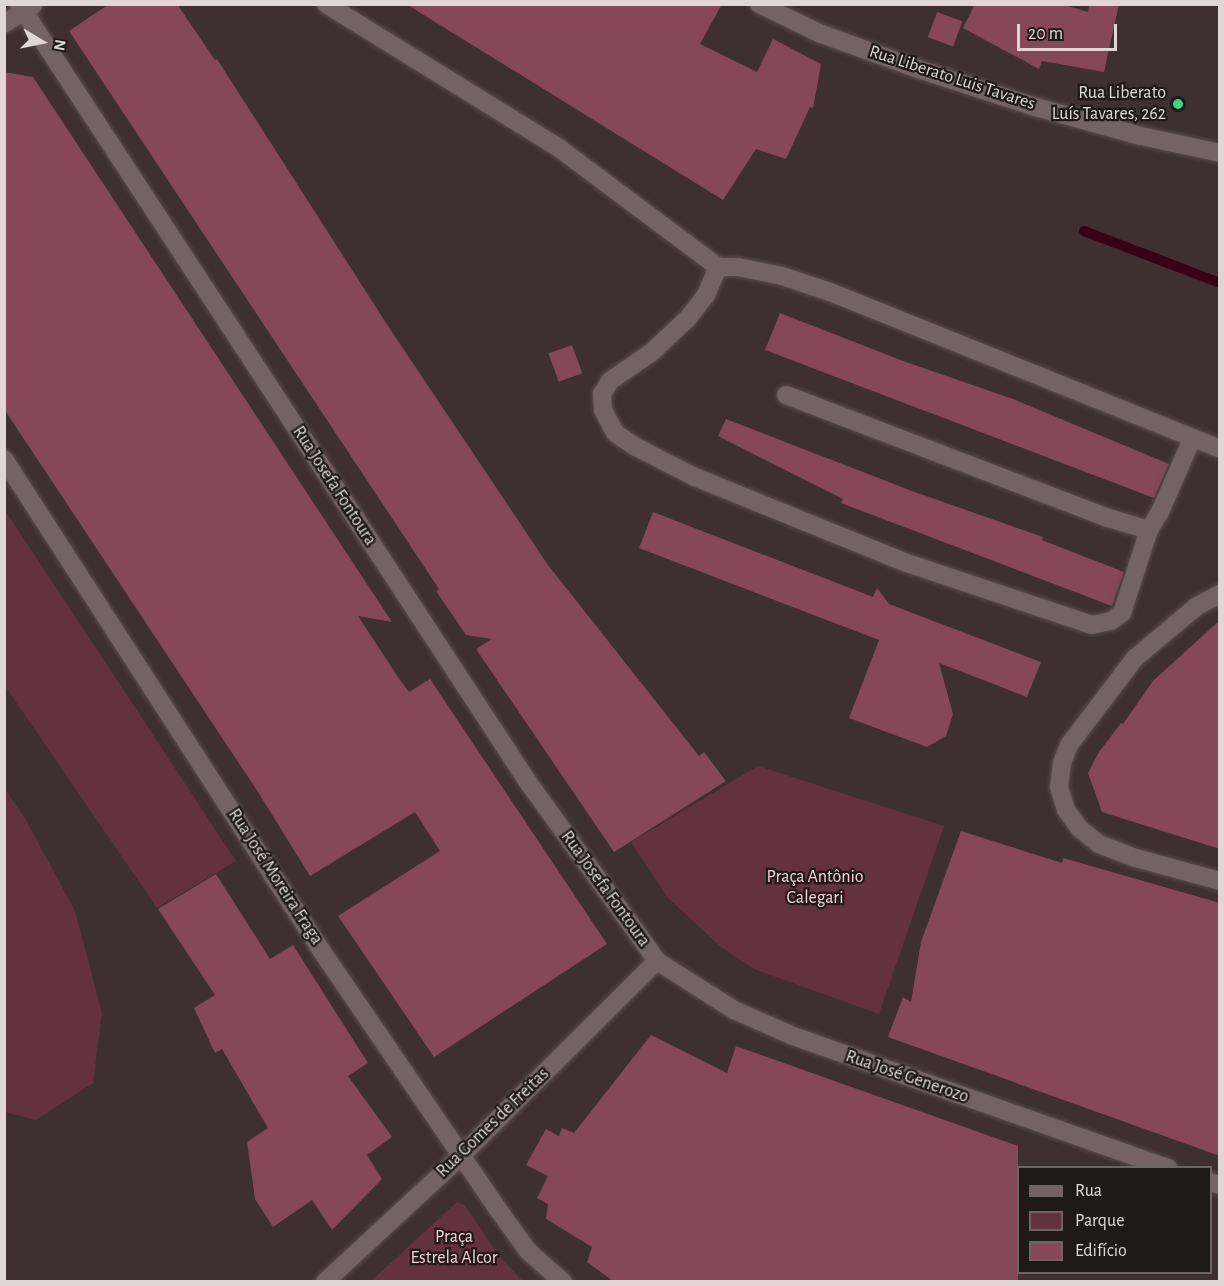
<!DOCTYPE html>
<meta charset="utf-8">
<style>
body{margin:0}
#map{position:relative;width:1224px;height:1286px;overflow:hidden;background:#3d2f32;font-family:"Alegreya Sans",sans-serif}
div>[style]{position:absolute}
.green>*{inset:0;background:#64313f}
.stream>*{height:10px;margin:-5px;padding:0 5px;transform-origin:5px;border-radius:5px;background:#380116}
.building>*{inset:0;background:#864759;transform-origin:0 0}
.roads{filter:drop-shadow(0 0 2px #594c4f) drop-shadow(0 0 2px #594c4f)}
.street>*{height:18px;margin:-9px;padding:0 9px;transform-origin:9px;border-radius:9px;background:#736367}
.dots>*{width:16px;height:16px;translate:-50% -50%;box-sizing:border-box;border:3px solid #1f191a;border-radius:50%}
span{translate:-50% -50%;white-space:nowrap;text-align:center;line-height:1.15;-webkit-text-stroke:4.5px #1f191a;paint-order:stroke}
.street-label{font-size:18px;color:#e0d6d8}
.poi-label{font-size:18px;color:#e0d6d8}
.right{translate:-100% -50%;text-align:right}
.park-label{font-size:18px;color:#f9d0d9}
.frame{position:absolute;inset:0;border:6px solid #e0d6d8;pointer-events:none}
.legend{position:absolute;left:1017px;top:1166px;width:195px;height:108px;box-sizing:border-box;background:#1f191a;border:2px solid #6c6566;margin:0;padding:8px 10px;list-style:none;font-size:18px;color:#e0d6d8}
.legend li{display:flex;align-items:center;gap:12px;height:30px}
.legend b{width:30px;border:2px solid #6c6566}
.north{position:absolute;left:12px;top:12px;width:60px;height:60px;-webkit-text-stroke:4px #1f191a;paint-order:stroke;rotate:100deg;font-size:16px;font-weight:700;line-height:24px;text-align:center;color:#e0d6d8}
.north::after{content:'';display:block;margin:auto;width:21px;height:27px;background:#e0d6d8;clip-path:polygon(50% 0,100% 100%,50% 72%,0 100%)}
.scale{position:absolute;left:1017px;top:24px;width:100px;height:27px;box-sizing:border-box;border:3px solid #e0d6d8;border-top:0;padding-left:8px;font-size:18px;line-height:21px;white-space:nowrap;color:#e0d6d8;-webkit-text-stroke:4px #1f191a;paint-order:stroke}
</style>
<div id="map">
<div class="green">
<div style="clip-path:polygon(5px 510px,236px 861px,157px 908px,5px 686px)"></div>
<div style="clip-path:polygon(758px 766px,944px 826px,879px 1014px,754px 969px,721px 947px,668px 898px,631px 842px)"></div>
<div style="clip-path:polygon(5px 789px,26px 820px,75px 911px,102px 1013px,93px 1083px,36px 1120px,5px 1112px)"></div>
<div style="clip-path:polygon(457px 1202px,464px 1205px,470px 1212px,498px 1255px,523px 1281px,371px 1281px)"></div>
</div>
<div class="stream">
<div style="left:1084px;top:231px;width:146px;rotate:20.9deg"></div>
</div>
<div class="building">
<div style="clip-path:polygon(109px 4px,177px 4px,215px 60px,217px 59px,388px 326px,548px 565px,699px 756px,704px 752px,726px 781px,614px 852px,476px 649px,492px 639px,466px 635px,436px 591px,439px 589px,69px 31px)"></div>
<div style="clip-path:polygon(406px 4px,722px 4px,700px 44px,757px 72px,773px 39px,821px 64px,813px 108px,810px 107px,786px 159px,756px 149px,723px 200px)"></div>
<div style="clip-path:polygon(975px 4px,1061px 4px,1088px 12px,1089px 4px,1119px 4px,1104px 72px,1042px 61px,1039px 69px,963px 28px)"></div>
<div style="left:937px;top:12px;width:27px;height:27px;rotate:20deg"></div>
<div style="clip-path:polygon(4px 72px,33px 77px,392px 622px,358px 616px,400px 680px,409px 692px,430px 679px,607px 944px,434px 1057px,338px 916px,440px 851px,415px 812px,310px 876px,258px 792px,4px 409px)"></div>
<div style="clip-path:polygon(780px 313px,903px 361px,1013px 399px,1169px 464px,1154px 498px,765px 350px)"></div>
<div style="left:572px;top:345px;width:30px;height:25px;rotate:70deg"></div>
<div style="clip-path:polygon(726px 419px,912px 491px,1043px 537px,1042px 540px,1124px 572px,1112px 606px,841px 503px,843px 499px,718px 436px)"></div>
<div style="clip-path:polygon(653px 512px,873px 597px,877px 588px,889px 604px,1041px 662px,1027px 697px,939px 663px,953px 714px,946px 736px,927px 747px,849px 718px,879px 640px,639px 548px)"></div>
<div style="clip-path:polygon(1220px 620px,1220px 849px,1102px 812px,1088px 773px,1099px 752px,1121px 723px,1123px 724px,1153px 681px)"></div>
<div style="clip-path:polygon(961px 831px,1062px 863px,1063px 858px,1220px 903px,1220px 1156px,888px 1037px,903px 997px,911px 1002px,921px 942px)"></div>
<div style="clip-path:polygon(216px 874px,270px 959px,293px 945px,368px 1063px,348px 1076px,392px 1137px,367px 1155px,382px 1179px,332px 1230px,312px 1200px,273px 1227px,255px 1199px,247px 1142px,268px 1128px,222px 1049px,215px 1053px,194px 1008px,215px 995px,158px 909px)"></div>
<div style="clip-path:polygon(651px 1035px,727px 1073px,736px 1046px,1018px 1146px,1018px 1281px,613px 1281px,587px 1262px,592px 1247px,546px 1219px,548px 1204px,537px 1198px,548px 1176px,526px 1165px,546px 1129px,559px 1136px,562px 1128px,574px 1133px)"></div>
</div>
<div class="roads">
<div class="street">
<div style="left:19px;top:4px;width:930px;rotate:56.81deg"></div>
<div style="left:528px;top:782px;width:221px;rotate:54.2deg"></div>
<div style="left:657px;top:961px;width:91px;rotate:32.5deg"></div>
<div style="left:734px;top:1010px;width:64px;rotate:23.8deg"></div>
<div style="left:793px;top:1036px;width:398px;rotate:19.4deg"></div>
<div style="left:326px;top:4px;width:274px;rotate:31.7deg"></div>
<div style="left:559px;top:148px;width:199px;rotate:36.8deg"></div>
<div style="left:718px;top:267px;width:20px"></div>
<div style="left:738px;top:267px;width:45px;rotate:11.6deg"></div>
<div style="left:782px;top:276px;width:51px;rotate:18.4deg"></div>
<div style="left:830px;top:292px;width:420px;rotate:21.9deg"></div>
<div style="left:759px;top:4px;width:67px;rotate:25.8deg"></div>
<div style="left:819px;top:33px;width:102px;rotate:20deg"></div>
<div style="left:915px;top:68px;width:123px;rotate:18deg"></div>
<div style="left:1032px;top:106px;width:113px;rotate:15.4deg"></div>
<div style="left:1141px;top:136px;width:81px;rotate:12.1deg"></div>
<div style="left:4px;top:24px;width:35px;rotate:-33deg"></div>
<div style="left:718px;top:267px;width:30px;rotate:113deg"></div>
<div style="left:706px;top:295px;width:31px;rotate:128deg"></div>
<div style="left:687px;top:319px;width:48px;rotate:136.7deg"></div>
<div style="left:652px;top:352px;width:51px;rotate:145.4deg"></div>
<div style="left:610px;top:381px;width:15px;rotate:122deg"></div>
<div style="left:602px;top:394px;width:16px;rotate:86deg"></div>
<div style="left:603px;top:410px;width:26px;rotate:62deg"></div>
<div style="left:615px;top:433px;width:25px;rotate:34deg"></div>
<div style="left:636px;top:447px;width:66px;rotate:27deg"></div>
<div style="left:695px;top:477px;width:229px;rotate:22.1deg"></div>
<div style="left:907px;top:563px;width:195px;rotate:18.5deg"></div>
<div style="left:1092px;top:625px;width:19px;rotate:-12deg"></div>
<div style="left:1111px;top:621px;width:14px;rotate:-36deg"></div>
<div style="left:1122px;top:613px;width:87px;rotate:-72deg"></div>
<div style="left:786px;top:395px;width:342px;rotate:20.9deg"></div>
<div style="left:1105px;top:517px;width:46px;rotate:16.5deg"></div>
<div style="left:1149px;top:530px;width:21px;rotate:-59deg"></div>
<div style="left:1160px;top:512px;width:80px;rotate:-66.3deg"></div>
<div style="left:4px;top:459px;width:584px;rotate:57.15deg"></div>
<div style="left:321px;top:950px;width:312px;rotate:55.7deg"></div>
<div style="left:497px;top:1208px;width:53px;rotate:54.2deg"></div>
<div style="left:528px;top:1251px;width:47px;rotate:41.5deg"></div>
<div style="left:1220px;top:594px;width:27px;rotate:152deg"></div>
<div style="left:1196px;top:607px;width:80px;rotate:140.1deg"></div>
<div style="left:1135px;top:658px;width:109px;rotate:127.2deg"></div>
<div style="left:1069px;top:745px;width:19px;rotate:111deg"></div>
<div style="left:1062px;top:763px;width:24px;rotate:97deg"></div>
<div style="left:1059px;top:787px;width:24px;rotate:73deg"></div>
<div style="left:1066px;top:810px;width:22px;rotate:54deg"></div>
<div style="left:1079px;top:828px;width:26px;rotate:39deg"></div>
<div style="left:1099px;top:844px;width:40px;rotate:21deg"></div>
<div style="left:1136px;top:858px;width:87px;rotate:15.3deg"></div>
<div style="left:1210px;top:1182px;width:10px;rotate:17deg"></div>
<div style="left:325px;top:1282px;width:187px;rotate:-42.8deg"></div>
<div style="left:462px;top:1155px;width:275px;rotate:-44.9deg"></div>
</div>
</div>
<div class="dots">
<div style="left:1178px;top:104px;background:#3bd77e"></div>
</div>
<div class="street-label">
<span style="left:952px;top:78px;rotate:18deg">Rua Liberato Luis Tavares</span>
<span style="left:334px;top:486px;rotate:57deg">Rua Josefa Fontoura</span>
<span style="left:275px;top:877px;rotate:57deg">Rua José Moreira Fraga</span>
<span style="left:605px;top:889px;rotate:54deg">Rua Josefa Fontoura</span>
<span style="left:907px;top:1077px;rotate:19deg">Rua José Generozo</span>
<span style="left:493px;top:1123px;rotate:-44deg">Rua Gomes de Freitas</span>
</div>
<div class="poi-label">
<span class="right" style="left:1166px;top:104px">Rua Liberato<br>Luís Tavares, 262</span>
</div>
<div class="park-label">
<span style="left:815px;top:888px">Praça Antônio<br>Calegari</span>
<span style="left:454px;top:1248px">Praça<br>Estrela Alcor</span>
</div>
<div class="frame"></div>
<ul class="legend">
<li><b style="height:8px;background:#736367"></b>Rua</li>
<li><b style="height:16px;background:#64313f"></b>Parque</li>
<li><b style="height:16px;background:#864759"></b>Edifício</li>
</ul>
<div class="north">N</div>
<div class="scale">20 m</div>
</div>
